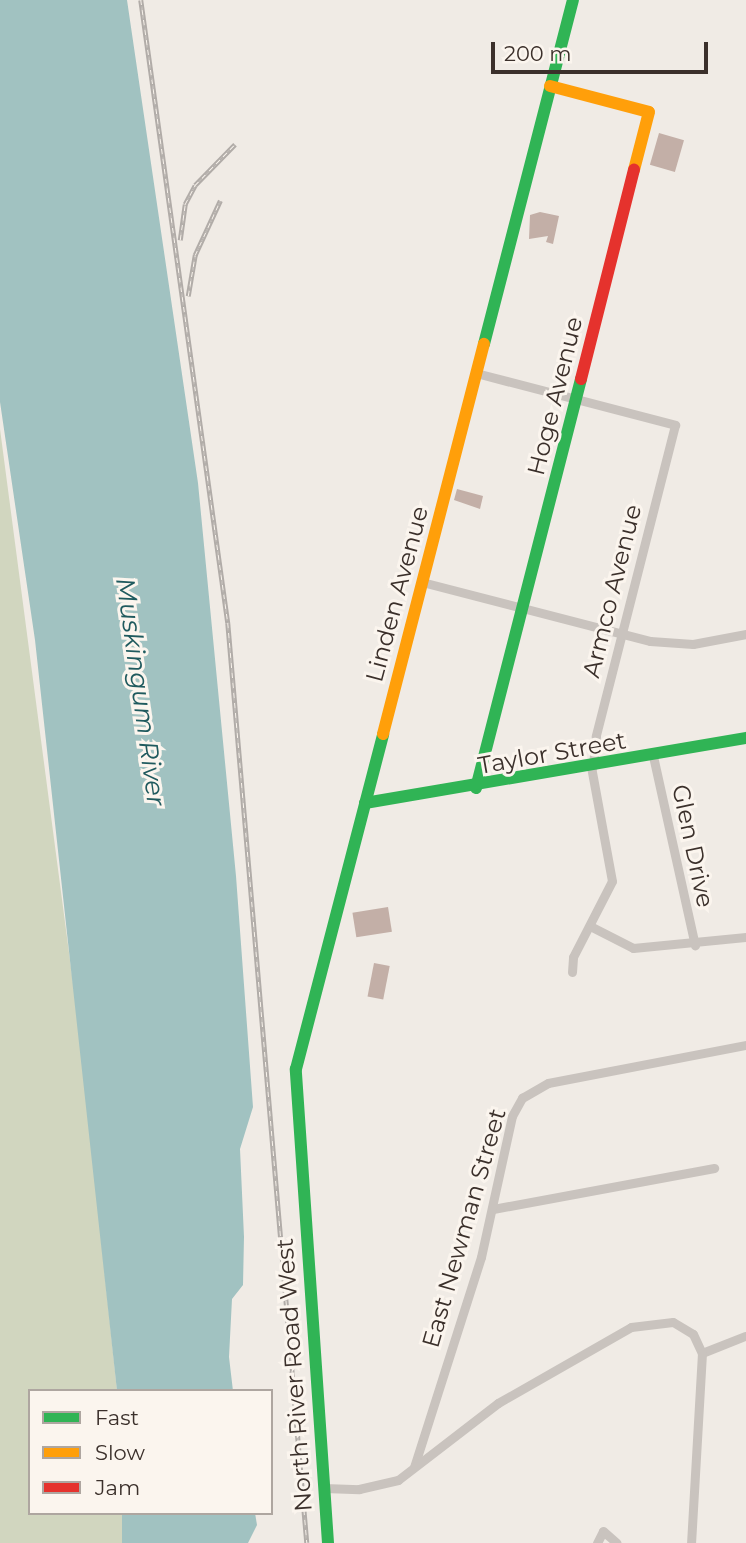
<!DOCTYPE html>
<style>
body{margin:0}
#map{position:relative;width:746px;height:1543px;overflow:hidden;background:#f0ebe5;font-family:Montserrat,sans-serif}
div>[style]{position:absolute}
.green>*{inset:0;background:#d1d6bf}
.water>*{inset:0;background:#a1c2c1}
.building>*{inset:0;background:#c3afa7;transform-origin:0 0}
.street>*{height:9px;margin:-4.5px;padding:0 4.5px;transform-origin:4.5px;border-radius:4.5px;background:#c9c3be}
.fast>*{height:12px;margin:-6px;padding:0 6px;transform-origin:6px;border-radius:6px;background:#30b455}
.slow>*{height:12px;margin:-6px;padding:0 6px;transform-origin:6px;border-radius:6px;background:#ff9f0a}
.jam>*{height:12px;margin:-6px;padding:0 6px;transform-origin:6px;border-radius:6px;background:#e5322d}
.rail>*{height:4.5px;margin-top:-2.25px;transform-origin:0;background:repeating-linear-gradient(90deg,#fbf5ee 0 5px,#b1aca8 0 10px);box-sizing:border-box;border-block:2px solid #b1aca8}
span{translate:-50% -50%;white-space:nowrap;text-align:center;line-height:1.15;-webkit-text-stroke:6px #fbf5ee;paint-order:stroke}
.street-label{font-size:24px;color:#3b302b}
.water-label{font-size:26px;color:#1f5a5e;font-style:italic}
.legend{position:absolute;left:28px;top:1389px;width:245px;height:126px;box-sizing:border-box;background:#fbf5ee;border:2px solid #aea6a0;margin:0;padding:9px 12px;list-style:none;font-size:21px;color:#3b302b}
.legend li{display:flex;align-items:center;gap:14px;height:35px}
.legend b{width:35px;border:2px solid #aea6a0}
.scale{position:absolute;left:491px;top:42px;width:217px;height:32px;box-sizing:border-box;border:4px solid #3b302b;border-top:0;padding-left:9px;font-size:21px;line-height:24px;white-space:nowrap;color:#3b302b;-webkit-text-stroke:5px #fbf5ee;paint-order:stroke}
</style>
<div id="map">
<div class="green">
<div style="clip-path:polygon(0 429px,80px 1036px,117px 1391px,30px 1391px,30px 1513px,122px 1513px,122px 1543px,0 1543px)"></div>
</div>
<div class="water">
<div style="clip-path:polygon(0 0,127px 0,198px 483px,236px 876px,253px 1107px,240px 1149px,244px 1237px,243px 1285px,232px 1299px,229px 1357px,233px 1391px,117px 1391px,35px 640px,0 402px)"></div>
<div style="clip-path:polygon(122px 1513px,255px 1513px,257px 1525px,248px 1543px,122px 1543px)"></div>
</div>
<div class="building">
<div style="left:659px;top:133px;width:26px;height:33px;rotate:16deg"></div>
<div style="clip-path:polygon(540px 212px,559px 216px,553px 244px,546px 242px,548px 236px,529px 239px,530px 215px)"></div>
<div style="clip-path:polygon(457px 489px,483px 496px,480px 509px,454px 500px)"></div>
<div style="left:388px;top:907px;width:25px;height:36px;rotate:81deg"></div>
<div style="left:374px;top:963px;width:16px;height:34px;rotate:11deg"></div>
</div>
<div class="street">
<div style="left:476px;top:373px;width:206px;rotate:14.6deg"></div>
<div style="left:675px;top:425px;width:321px;rotate:104.3deg"></div>
<div style="left:596px;top:736px;width:31px;rotate:96deg"></div>
<div style="left:422px;top:582px;width:236px;rotate:14.5deg"></div>
<div style="left:650px;top:641px;width:43px;rotate:4deg"></div>
<div style="left:693px;top:644px;width:54px;rotate:-10.7deg"></div>
<div style="left:653px;top:756px;width:194px;rotate:77.5deg"></div>
<div style="left:590px;top:926px;width:48px;rotate:27.1deg"></div>
<div style="left:633px;top:948px;width:114px;rotate:-5.6deg"></div>
<div style="left:572px;top:972px;width:15px;rotate:-86deg"></div>
<div style="left:573px;top:957px;width:85px;rotate:-62.8deg"></div>
<div style="left:612px;top:881px;width:116px;rotate:-100.4deg"></div>
<div style="left:493px;top:1209px;width:225px;rotate:-10.5deg"></div>
<div style="left:702px;top:1353px;width:46px;rotate:-21.6deg"></div>
<div style="left:414px;top:1467px;width:220px;rotate:-72.3deg"></div>
<div style="left:481px;top:1257px;width:144px;rotate:-77.6deg"></div>
<div style="left:512px;top:1116px;width:21px;rotate:-61deg"></div>
<div style="left:522px;top:1098px;width:30px;rotate:-30deg"></div>
<div style="left:548px;top:1083px;width:202px;rotate:-10.9deg"></div>
<div style="left:324px;top:1488px;width:35px;rotate:2deg"></div>
<div style="left:359px;top:1489px;width:40px;rotate:-13deg"></div>
<div style="left:398px;top:1480px;width:126px;rotate:-37.6deg"></div>
<div style="left:498px;top:1403px;width:153px;rotate:-29.7deg"></div>
<div style="left:631px;top:1327px;width:42px;rotate:-6.8deg"></div>
<div style="left:673px;top:1322px;width:23px;rotate:31deg"></div>
<div style="left:693px;top:1334px;width:21px;rotate:65deg"></div>
<div style="left:702px;top:1353px;width:190px;rotate:93.3deg"></div>
<div style="left:597px;top:1543px;width:13px;rotate:-63deg"></div>
<div style="left:603px;top:1531px;width:18px;rotate:41deg"></div>
</div>
<div class="fast">
<div style="left:484px;top:344px;width:355px;rotate:-75.5deg"></div>
<div style="left:476px;top:788px;width:422px;rotate:-75.6deg"></div>
<div style="left:365px;top:803px;width:387px;rotate:-9.7deg"></div>
<div style="left:328px;top:1543px;width:475px;rotate:-93.9deg"></div>
<div style="left:296px;top:1069px;width:346px;rotate:-75.4deg"></div>
</div>
<div class="slow">
<div style="left:550px;top:86px;width:102px;rotate:14.7deg"></div>
<div style="left:649px;top:112px;width:60px;rotate:104.5deg"></div>
<div style="left:383px;top:734px;width:403px;rotate:-75.5deg"></div>
</div>
<div class="jam">
<div style="left:581px;top:379px;width:216px;rotate:-75.8deg"></div>
</div>
<div class="rail">
<div style="left:141px;top:0;width:629px;rotate:82.05deg"></div>
<div style="left:228px;top:623px;width:923px;rotate:85.09deg"></div>
<div style="left:180px;top:240px;width:36px;rotate:-82deg"></div>
<div style="left:185px;top:204px;width:21px;rotate:-62deg"></div>
<div style="left:195px;top:185px;width:57px;rotate:-45.7deg"></div>
<div style="left:188px;top:296px;width:42px;rotate:-80.3deg"></div>
<div style="left:195px;top:255px;width:60px;rotate:-65.2deg"></div>
</div>
<div class="street-label">
<span style="left:555px;top:396px;rotate:-76deg">Hoge Avenue</span>
<span style="left:612px;top:591px;rotate:-76deg">Armco Avenue</span>
<span style="left:397px;top:594px;rotate:-75deg">Linden Avenue</span>
<span style="left:552px;top:753px;rotate:-10deg">Taylor Street</span>
<span style="left:693px;top:846px;rotate:78deg">Glen Drive</span>
<span style="left:464px;top:1228px;rotate:-74deg">East Newman Street</span>
<span style="left:294px;top:1375px;rotate:-94deg">North River Road West</span>
</div>
<div class="water-label">
<span style="left:140px;top:692px;rotate:82deg">Muskingum River</span>
</div>
<ul class="legend">
<li><b style="height:9px;background:#30b455"></b>Fast</li>
<li><b style="height:9px;background:#ff9f0a"></b>Slow</li>
<li><b style="height:9px;background:#e5322d"></b>Jam</li>
</ul>
<div class="scale">200 m</div>
</div>
